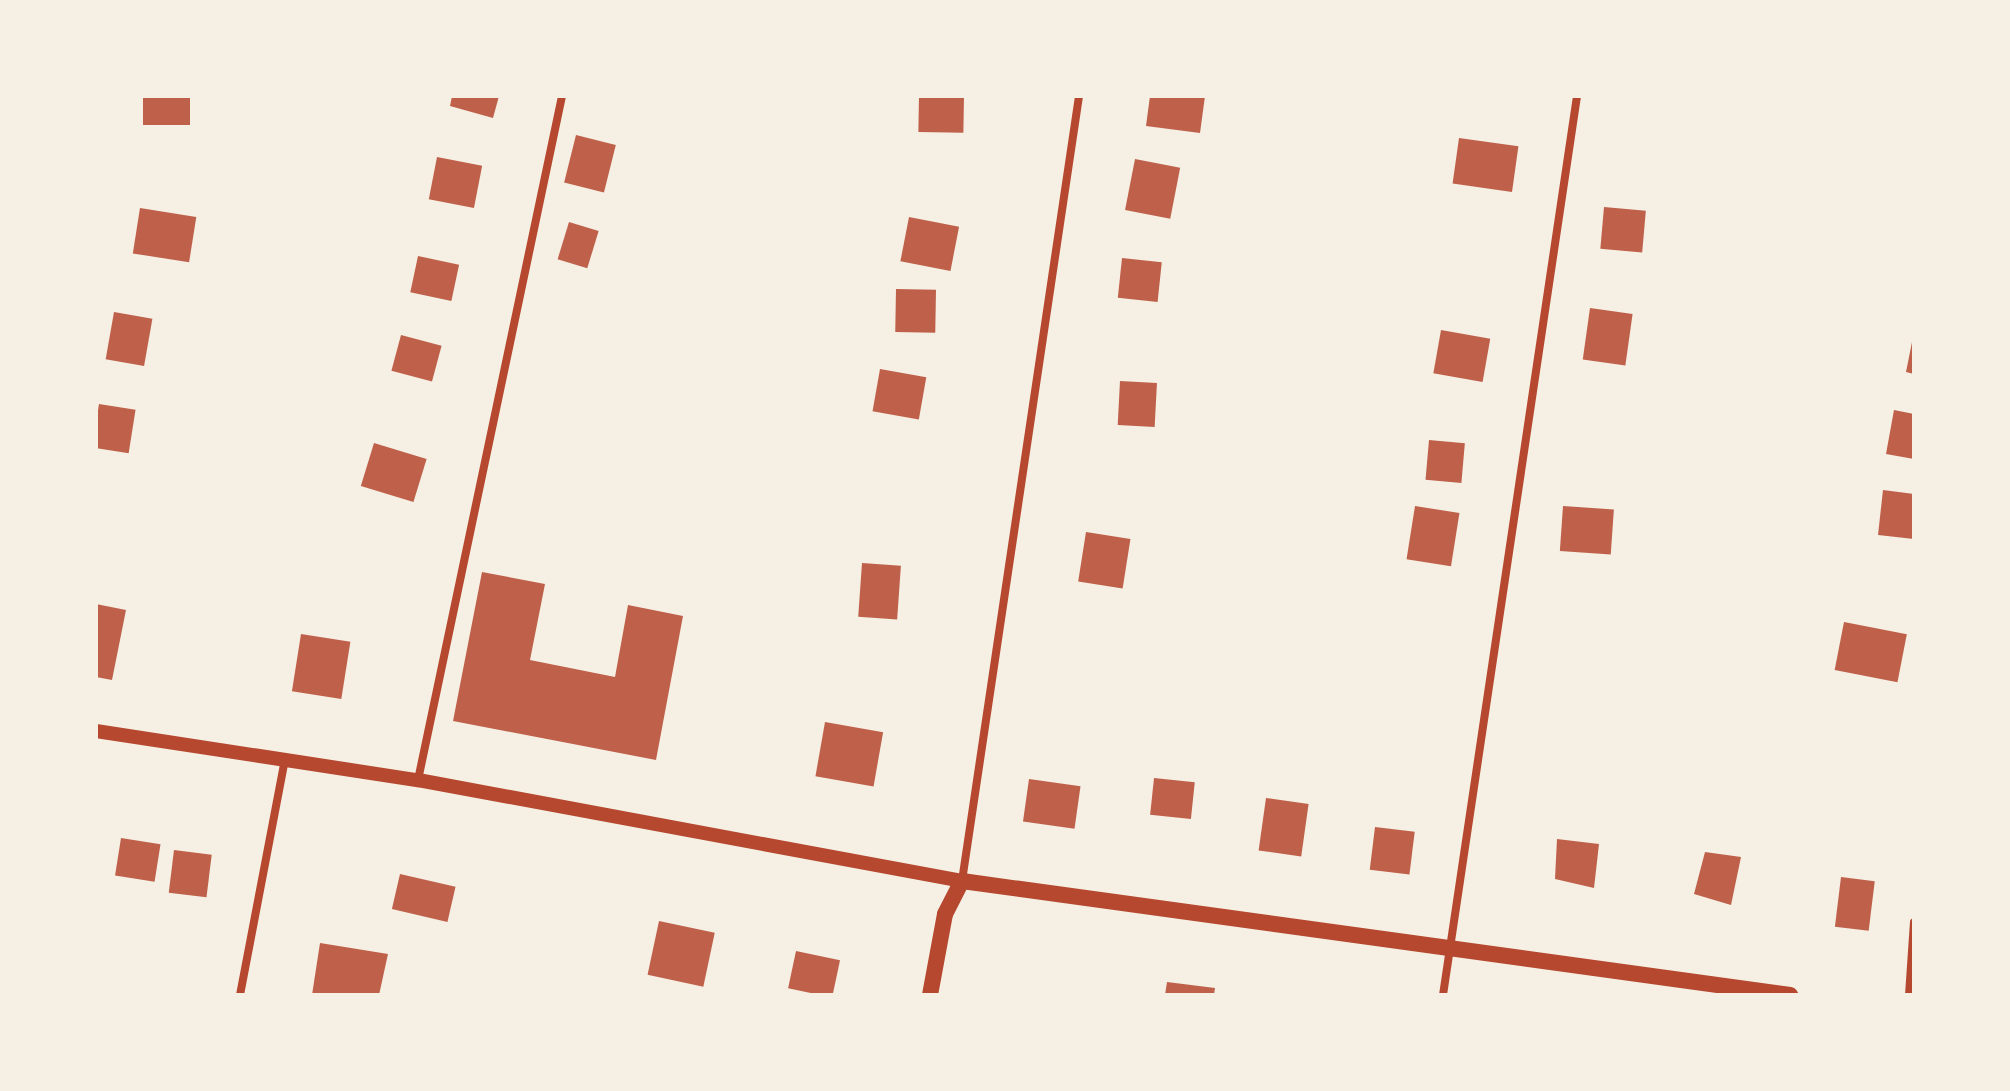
<!DOCTYPE html>
<style>
body{margin:0}
#map{position:relative;width:2010px;height:1091px;overflow:hidden;background:#f6efe4;font-family:"Alegreya Sans",sans-serif}
div>[style]{position:absolute}
.building>*{inset:0;background:#bf614a;transform-origin:0 0}
.minor>*{height:8px;margin:-4px;padding:0 4px;transform-origin:4px;border-radius:4px;background:#b5482f}
.tertiary>*{height:14px;margin:-7px;padding:0 7px;transform-origin:7px;border-radius:7px;background:#b5482f}
.secondary>*{height:16px;margin:-8px;padding:0 8px;transform-origin:8px;border-radius:8px;background:#b5482f}
span{translate:-50% -50%;white-space:nowrap;text-align:center;line-height:1.15;-webkit-text-stroke:8px #f6efe4;paint-order:stroke}
.frame{position:absolute;inset:0;border:98px solid #f6efe4;pointer-events:none}
</style>
<div id="map">
<div class="building">
<div style="left:143px;top:96px;width:47px;height:29px"></div>
<div style="clip-path:polygon(452px 96px,499px 96px,493px 118px,450px 106px)"></div>
<div style="left:919px;top:96px;width:45px;height:36px;rotate:1deg"></div>
<div style="clip-path:polygon(1150px 96px,1205px 96px,1200px 133px,1146px 126px)"></div>
<div style="left:576px;top:135px;width:41px;height:49px;rotate:14deg"></div>
<div style="left:1459px;top:138px;width:60px;height:46px;rotate:8deg"></div>
<div style="left:437px;top:157px;width:46px;height:43px;rotate:11deg"></div>
<div style="left:1135px;top:159px;width:46px;height:52px;rotate:11deg"></div>
<div style="left:1604px;top:207px;width:42px;height:42px;rotate:5deg"></div>
<div style="left:140px;top:208px;width:57px;height:46px;rotate:9deg"></div>
<div style="left:909px;top:217px;width:51px;height:45px;rotate:11deg"></div>
<div style="left:569px;top:222px;width:31px;height:39px;rotate:17deg"></div>
<div style="left:418px;top:256px;width:42px;height:37px;rotate:12deg"></div>
<div style="left:1122px;top:258px;width:40px;height:40px;rotate:6deg"></div>
<div style="left:896px;top:289px;width:40px;height:43px;rotate:1deg"></div>
<div style="left:1590px;top:308px;width:43px;height:52px;rotate:8deg"></div>
<div style="left:114px;top:312px;width:39px;height:48px;rotate:10deg"></div>
<div style="left:1441px;top:330px;width:50px;height:44px;rotate:10deg"></div>
<div style="left:401px;top:335px;width:42px;height:37px;rotate:15deg"></div>
<div style="clip-path:polygon(1913px 337px,1914px 338px,1914px 374px,1906px 372px)"></div>
<div style="left:880px;top:369px;width:47px;height:43px;rotate:10deg"></div>
<div style="left:1120px;top:381px;width:37px;height:44px;rotate:3deg"></div>
<div style="left:99px;top:404px;width:37px;height:44px;rotate:9deg"></div>
<div style="clip-path:polygon(1894px 410px,1914px 414px,1914px 459px,1886px 454px)"></div>
<div style="left:1429px;top:440px;width:36px;height:40px;rotate:5deg"></div>
<div style="left:374px;top:443px;width:55px;height:45px;rotate:17deg"></div>
<div style="clip-path:polygon(1883px 490px,1914px 494px,1914px 539px,1878px 535px)"></div>
<div style="left:1415px;top:506px;width:45px;height:54px;rotate:9deg"></div>
<div style="left:1563px;top:506px;width:51px;height:45px;rotate:4deg"></div>
<div style="left:1086px;top:532px;width:45px;height:50px;rotate:9deg"></div>
<div style="left:862px;top:563px;width:39px;height:54px;rotate:4deg"></div>
<div style="clip-path:polygon(482px 572px,545px 584px,530px 660px,615px 677px,628px 605px,683px 616px,656px 760px,453px 721px)"></div>
<div style="clip-path:polygon(96px 604px,126px 610px,112px 680px,96px 677px)"></div>
<div style="left:1844px;top:622px;width:64px;height:49px;rotate:11deg"></div>
<div style="left:301px;top:634px;width:50px;height:58px;rotate:9deg"></div>
<div style="left:825px;top:722px;width:59px;height:55px;rotate:10deg"></div>
<div style="left:1154px;top:778px;width:41px;height:37px;rotate:6deg"></div>
<div style="left:1029px;top:779px;width:52px;height:43px;rotate:8deg"></div>
<div style="left:1266px;top:798px;width:43px;height:53px;rotate:8deg"></div>
<div style="left:1375px;top:827px;width:40px;height:43px;rotate:7deg"></div>
<div style="left:121px;top:838px;width:40px;height:38px;rotate:9deg"></div>
<div style="clip-path:polygon(1557px 839px,1599px 844px,1594px 888px,1555px 879px)"></div>
<div style="left:174px;top:850px;width:38px;height:43px;rotate:7deg"></div>
<div style="clip-path:polygon(1705px 852px,1741px 857px,1731px 905px,1694px 894px)"></div>
<div style="left:400px;top:874px;width:57px;height:36px;rotate:13deg"></div>
<div style="left:1841px;top:877px;width:34px;height:50px;rotate:7deg"></div>
<div style="left:659px;top:921px;width:57px;height:55px;rotate:12deg"></div>
<div style="clip-path:polygon(320px 943px,388px 954px,379px 995px,312px 995px)"></div>
<div style="left:796px;top:951px;width:45px;height:38px;rotate:12deg"></div>
<div style="clip-path:polygon(1167px 982px,1215px 988px,1214px 995px,1165px 995px)"></div>
</div>
<div class="minor">
<div style="left:418px;top:780px;width:699px;rotate:-78.11deg"></div>
<div style="left:962px;top:881px;width:794px;rotate:-81.52deg"></div>
<div style="left:240px;top:995px;width:240px;rotate:-79.2deg"></div>
<div style="left:1443px;top:995px;width:909px;rotate:-81.52deg"></div>
<div style="left:1909px;top:995px;width:73px;rotate:-86.1deg"></div>
</div>
<div class="tertiary">
<div style="left:96px;top:731px;width:326px;rotate:8.7deg"></div>
<div style="left:418px;top:780px;width:553px;rotate:10.52deg"></div>
</div>
<div class="secondary">
<div style="left:930px;top:995px;width:82px;rotate:-79.5deg"></div>
<div style="left:945px;top:914px;width:37px;rotate:-63deg"></div>
<div style="left:962px;top:881px;width:836px;rotate:7.84deg"></div>
</div>
<div class="frame"></div>
</div>
